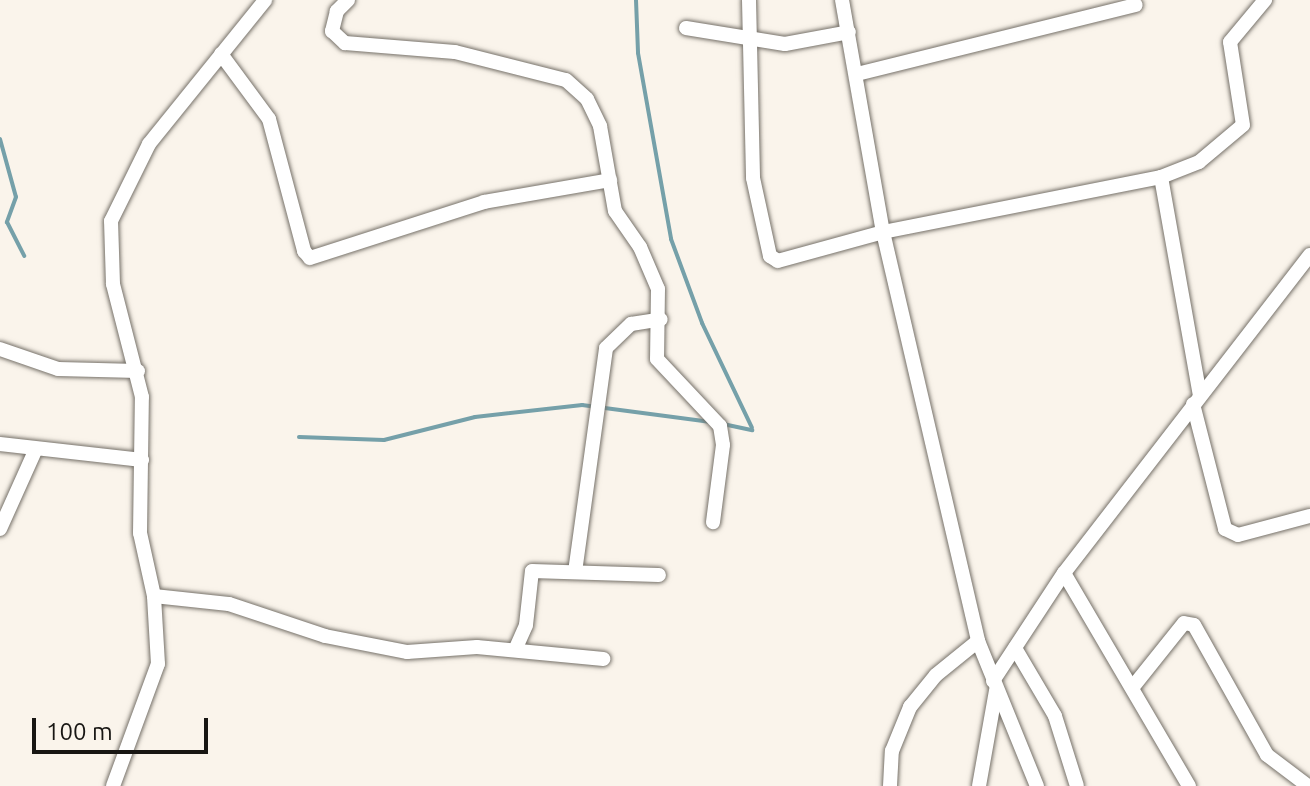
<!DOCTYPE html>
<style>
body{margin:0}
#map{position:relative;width:1310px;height:786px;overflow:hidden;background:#faf4eb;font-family:Ubuntu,sans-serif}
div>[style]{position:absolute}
.stream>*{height:4px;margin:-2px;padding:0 2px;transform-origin:2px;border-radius:2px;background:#75a0a9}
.roads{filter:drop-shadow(0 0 2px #767169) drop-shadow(0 0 2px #767169)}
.minor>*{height:14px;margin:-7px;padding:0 7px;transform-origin:7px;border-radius:7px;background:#fff}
span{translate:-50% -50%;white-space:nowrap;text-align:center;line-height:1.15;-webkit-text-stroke:6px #faf4eb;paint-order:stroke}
.scale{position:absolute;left:32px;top:718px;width:176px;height:36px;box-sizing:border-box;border:4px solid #181613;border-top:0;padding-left:10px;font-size:24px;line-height:28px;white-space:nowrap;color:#181613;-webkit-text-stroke:6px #faf4eb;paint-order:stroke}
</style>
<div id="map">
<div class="stream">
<div style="left:636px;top:0;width:53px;rotate:87.8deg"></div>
<div style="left:638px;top:53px;width:189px;rotate:79.9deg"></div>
<div style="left:671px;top:239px;width:90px;rotate:69.7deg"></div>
<div style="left:702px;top:323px;width:116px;rotate:64.5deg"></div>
<div style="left:0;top:139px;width:60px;rotate:74.6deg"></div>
<div style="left:16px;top:197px;width:27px;rotate:110deg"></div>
<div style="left:7px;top:222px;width:38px;rotate:63deg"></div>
<div style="left:723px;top:424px;width:30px;rotate:12deg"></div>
<div style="left:299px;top:437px;width:85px;rotate:2deg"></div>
<div style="left:384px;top:440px;width:94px;rotate:-14.2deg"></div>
<div style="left:475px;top:417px;width:108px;rotate:-6.4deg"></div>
<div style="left:582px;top:405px;width:130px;rotate:7.5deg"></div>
</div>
<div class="roads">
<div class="minor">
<div style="left:348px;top:0;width:16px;rotate:135deg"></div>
<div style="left:337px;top:11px;width:21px;rotate:104deg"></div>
<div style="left:332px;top:31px;width:18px;rotate:43deg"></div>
<div style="left:345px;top:43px;width:110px;rotate:4.7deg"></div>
<div style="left:455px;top:52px;width:114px;rotate:14.2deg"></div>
<div style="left:566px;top:80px;width:28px;rotate:42deg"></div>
<div style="left:587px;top:99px;width:30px;rotate:64deg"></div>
<div style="left:600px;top:126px;width:86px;rotate:80deg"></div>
<div style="left:615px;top:211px;width:44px;rotate:55.2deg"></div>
<div style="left:640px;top:247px;width:46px;rotate:66.8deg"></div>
<div style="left:658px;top:289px;width:70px;rotate:90.8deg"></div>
<div style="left:657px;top:359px;width:92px;rotate:46.8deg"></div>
<div style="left:720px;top:426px;width:19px;rotate:81deg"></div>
<div style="left:723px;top:445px;width:78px;rotate:97.4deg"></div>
<div style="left:749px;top:0;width:178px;rotate:88.7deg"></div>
<div style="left:753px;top:178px;width:80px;rotate:77.7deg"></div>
<div style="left:770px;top:256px;width:9px;rotate:32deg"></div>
<div style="left:778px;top:261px;width:109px;rotate:-15.4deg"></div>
<div style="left:883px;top:232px;width:283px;rotate:-11.2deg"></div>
<div style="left:1161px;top:177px;width:41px;rotate:-21.5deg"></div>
<div style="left:1199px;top:162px;width:57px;rotate:-40.1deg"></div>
<div style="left:1243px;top:125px;width:84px;rotate:-98.9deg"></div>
<div style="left:1230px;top:42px;width:55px;rotate:-50.2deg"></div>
<div style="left:842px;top:0;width:236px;rotate:80deg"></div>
<div style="left:883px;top:232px;width:420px;rotate:76.9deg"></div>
<div style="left:978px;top:641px;width:157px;rotate:67.9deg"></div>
<div style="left:686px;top:28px;width:100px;rotate:9.2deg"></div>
<div style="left:785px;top:44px;width:65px;rotate:-10.6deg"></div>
<div style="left:221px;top:54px;width:81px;rotate:53.6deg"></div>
<div style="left:269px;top:119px;width:137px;rotate:75.1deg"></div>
<div style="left:304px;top:251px;width:9px;rotate:49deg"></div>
<div style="left:310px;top:258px;width:183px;rotate:-17.8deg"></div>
<div style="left:484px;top:202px;width:128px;rotate:-9.9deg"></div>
<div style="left:857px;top:74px;width:287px;rotate:-13.9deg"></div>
<div style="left:1161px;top:177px;width:222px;rotate:79.9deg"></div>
<div style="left:0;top:349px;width:61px;rotate:19deg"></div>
<div style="left:58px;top:369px;width:80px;rotate:1.4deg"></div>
<div style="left:1193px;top:404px;width:129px;rotate:75.6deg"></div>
<div style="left:1225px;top:529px;width:14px;rotate:25deg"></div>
<div style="left:1238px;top:535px;width:74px;rotate:-14.8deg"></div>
<div style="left:0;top:444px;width:143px;rotate:6.4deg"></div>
<div style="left:0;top:529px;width:88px;rotate:-65.8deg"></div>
<div style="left:575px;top:572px;width:226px;rotate:-82.1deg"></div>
<div style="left:606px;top:348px;width:35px;rotate:-44deg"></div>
<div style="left:631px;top:324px;width:30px;rotate:-9deg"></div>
<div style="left:1064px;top:573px;width:247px;rotate:59.6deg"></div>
<div style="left:154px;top:596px;width:75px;rotate:6.1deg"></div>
<div style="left:229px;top:604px;width:101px;rotate:18.4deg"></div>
<div style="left:325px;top:636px;width:84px;rotate:11deg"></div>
<div style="left:407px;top:652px;width:70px;rotate:-4.1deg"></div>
<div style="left:477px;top:647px;width:127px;rotate:5.4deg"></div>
<div style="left:1015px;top:648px;width:79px;rotate:59.5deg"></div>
<div style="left:1055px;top:716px;width:73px;rotate:72.6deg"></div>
<div style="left:515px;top:650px;width:27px;rotate:-66deg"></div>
<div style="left:526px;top:625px;width:54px;rotate:-83.7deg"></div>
<div style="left:532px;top:571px;width:127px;rotate:1.8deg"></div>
<div style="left:993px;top:681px;width:129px;rotate:-56.7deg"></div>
<div style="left:1064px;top:573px;width:402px;rotate:-52.3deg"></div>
<div style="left:1132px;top:688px;width:83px;rotate:-51.3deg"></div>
<div style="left:1184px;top:623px;width:10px;rotate:11deg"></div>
<div style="left:1194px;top:625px;width:149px;rotate:60.7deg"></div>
<div style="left:1267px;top:755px;width:51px;rotate:37.1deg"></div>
<div style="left:113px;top:786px;width:130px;rotate:-69.8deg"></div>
<div style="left:158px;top:664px;width:68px;rotate:-93.4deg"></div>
<div style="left:154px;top:596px;width:65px;rotate:-102.5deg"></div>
<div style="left:140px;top:533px;width:136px;rotate:-89.2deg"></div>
<div style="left:142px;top:397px;width:117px;rotate:-104.4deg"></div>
<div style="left:113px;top:284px;width:63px;rotate:-91.8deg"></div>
<div style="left:111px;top:221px;width:86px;rotate:-63.7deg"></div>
<div style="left:149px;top:144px;width:185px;rotate:-51.1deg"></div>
<div style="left:890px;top:786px;width:35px;rotate:-87deg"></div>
<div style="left:892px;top:751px;width:48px;rotate:-67.8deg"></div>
<div style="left:910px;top:707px;width:41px;rotate:-50.9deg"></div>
<div style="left:936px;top:675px;width:54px;rotate:-39deg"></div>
<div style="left:979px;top:786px;width:97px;rotate:-79.9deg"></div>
</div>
</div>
<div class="scale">100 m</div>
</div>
